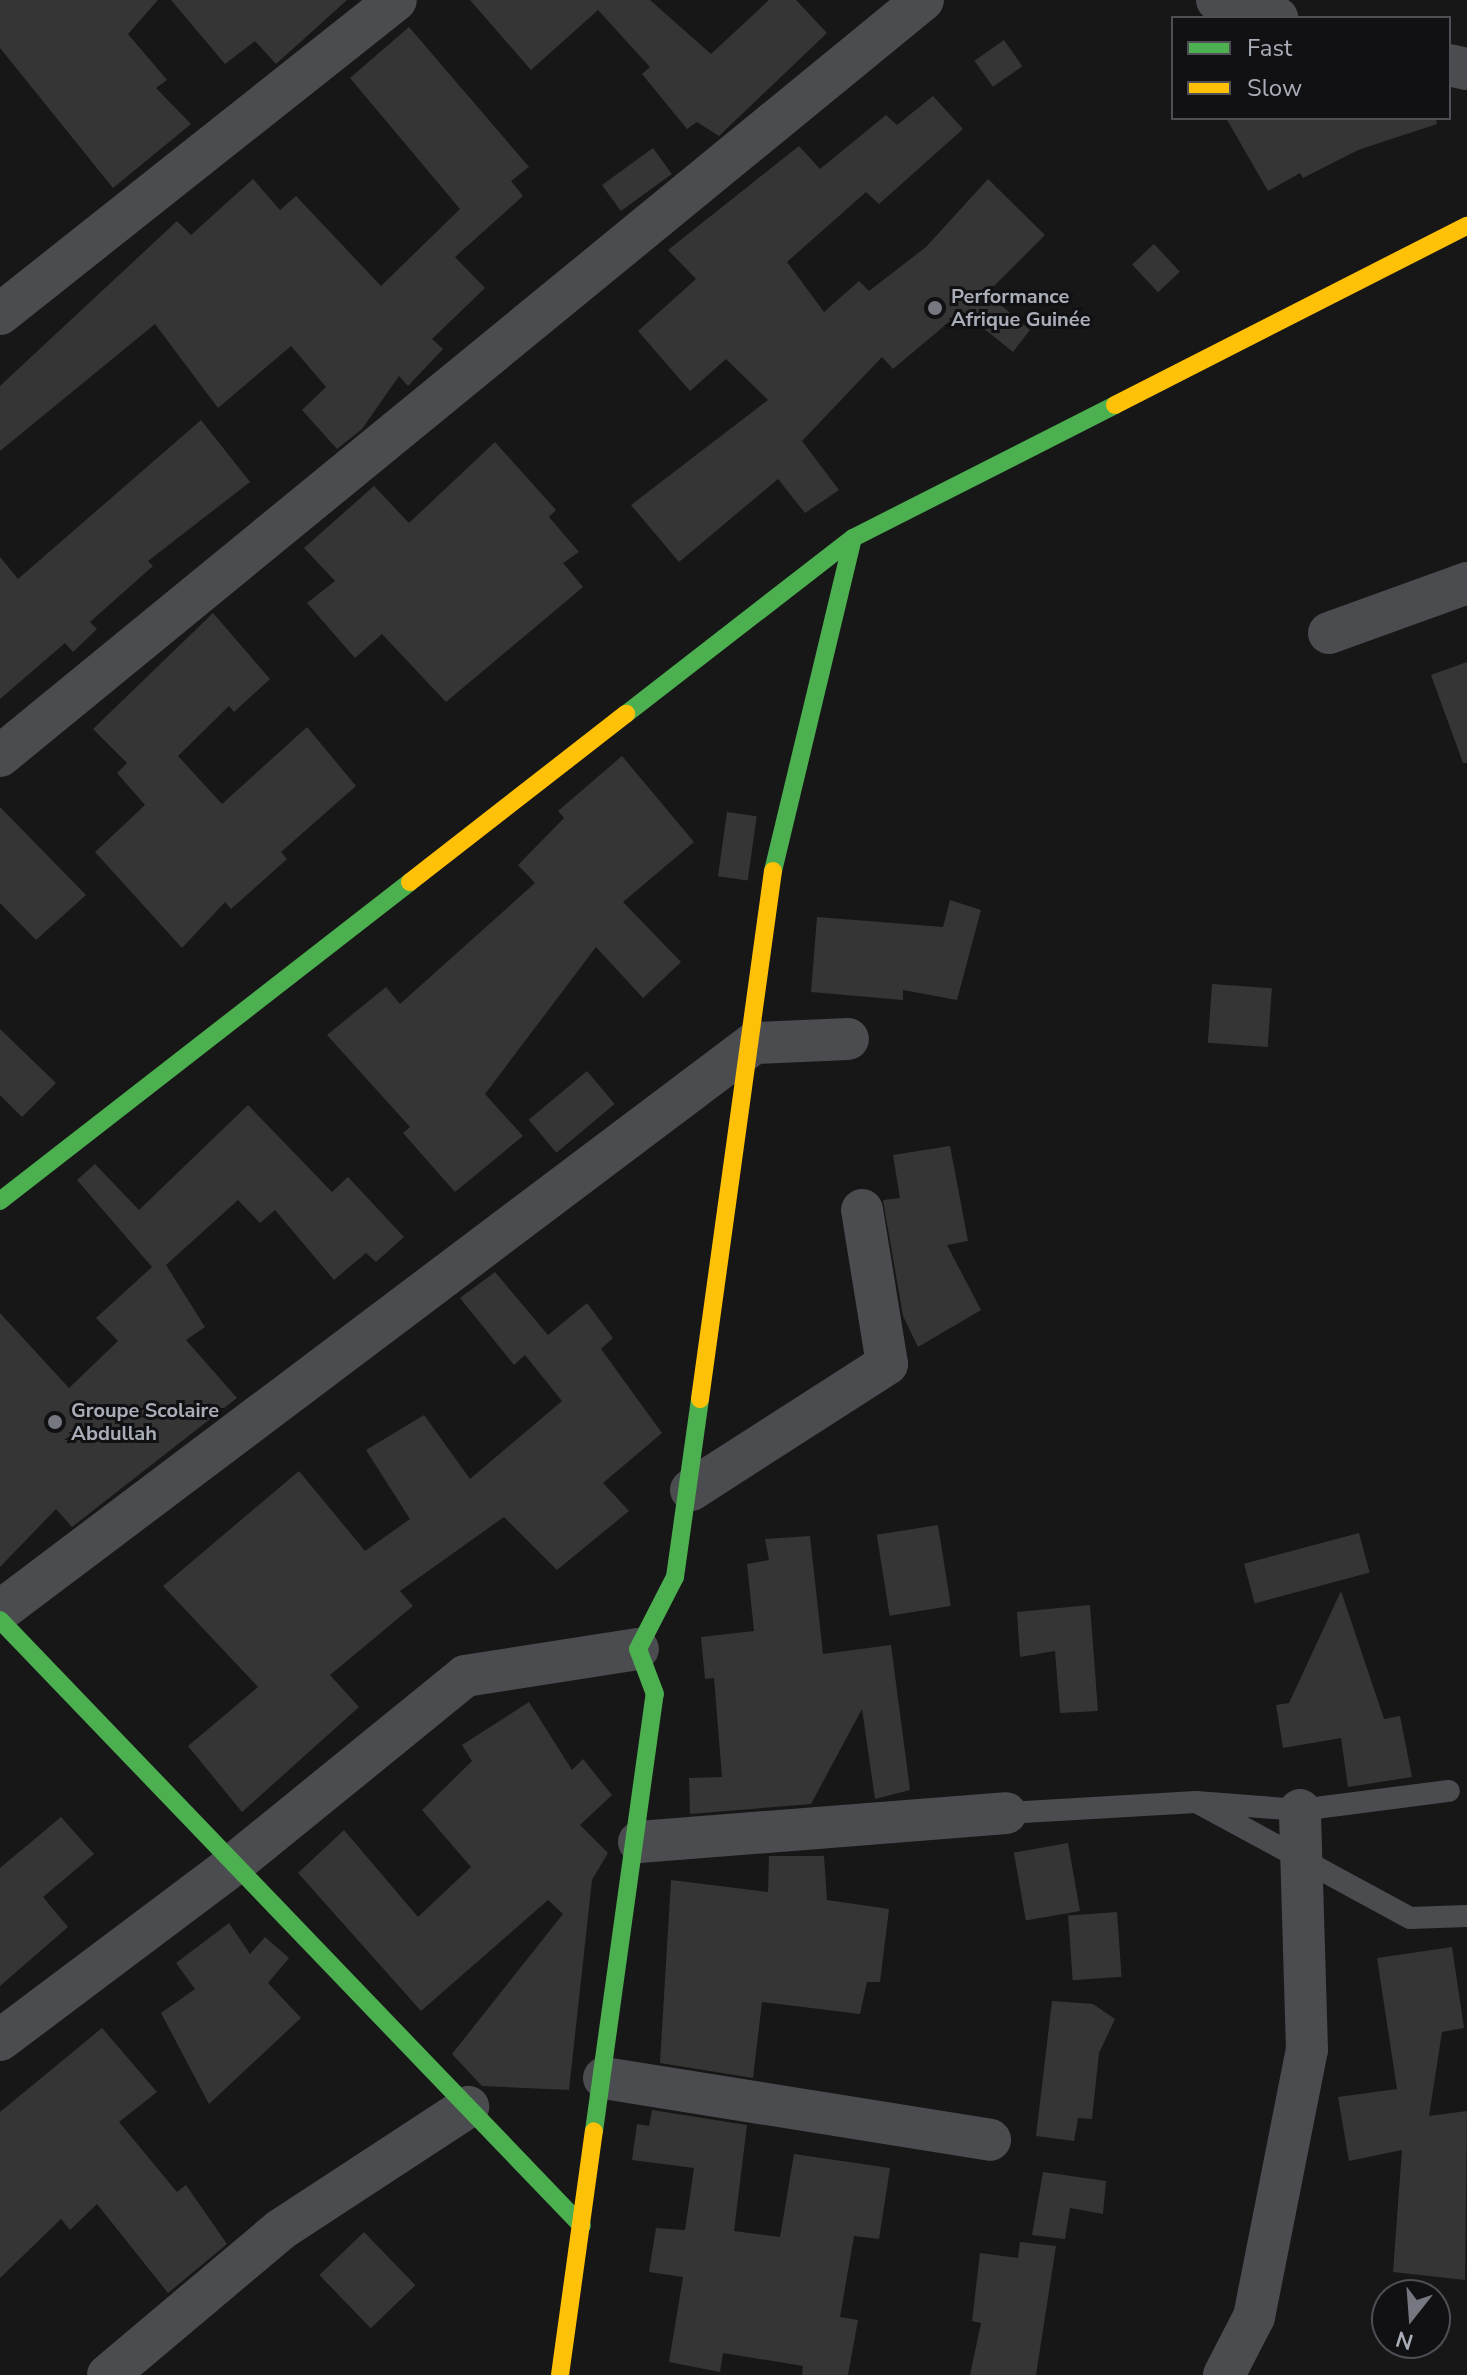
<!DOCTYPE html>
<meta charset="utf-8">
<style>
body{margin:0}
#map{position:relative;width:1467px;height:2375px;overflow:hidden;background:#171717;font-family:"Nunito Sans",sans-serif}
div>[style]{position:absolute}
.building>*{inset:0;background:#353536;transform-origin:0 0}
.lane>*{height:22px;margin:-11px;padding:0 11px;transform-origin:11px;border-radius:11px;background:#4b4c50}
.street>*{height:42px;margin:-21px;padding:0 21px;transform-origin:21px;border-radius:21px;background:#4b4c50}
.fast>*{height:18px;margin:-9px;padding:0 9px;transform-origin:9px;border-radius:9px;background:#4caf50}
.slow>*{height:18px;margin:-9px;padding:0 9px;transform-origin:9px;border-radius:9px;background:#ffc107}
.dots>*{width:22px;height:22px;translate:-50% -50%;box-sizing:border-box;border:4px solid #111113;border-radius:50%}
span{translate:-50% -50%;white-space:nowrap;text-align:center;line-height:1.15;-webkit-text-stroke:6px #111113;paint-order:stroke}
.poi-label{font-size:20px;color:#a8adb8;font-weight:700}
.left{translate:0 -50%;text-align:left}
.legend{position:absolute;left:1171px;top:16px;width:280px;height:104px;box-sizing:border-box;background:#111113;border:2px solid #4d4f55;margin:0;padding:10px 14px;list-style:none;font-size:24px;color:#a8adb8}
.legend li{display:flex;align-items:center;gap:16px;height:40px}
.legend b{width:40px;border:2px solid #4d4f55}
.north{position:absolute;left:1371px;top:2279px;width:80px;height:80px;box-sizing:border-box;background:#111113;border:2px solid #4d4f55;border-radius:50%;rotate:197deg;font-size:22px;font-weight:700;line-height:32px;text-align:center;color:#a8adb8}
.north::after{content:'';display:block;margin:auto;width:28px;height:36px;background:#757880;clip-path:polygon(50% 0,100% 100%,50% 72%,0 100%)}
</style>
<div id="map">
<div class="building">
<div style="clip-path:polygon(0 0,158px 0,128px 34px,167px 80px,156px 88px,191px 124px,113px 188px,0 48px)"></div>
<div style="clip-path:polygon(171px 0,347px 0,276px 64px,255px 41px,225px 64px)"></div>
<div style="clip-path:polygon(470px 0,650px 0,711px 54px,769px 0,796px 0,827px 33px,719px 136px,697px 122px,687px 129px,642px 74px,650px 67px,598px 10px,531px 70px)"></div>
<div style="clip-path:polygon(409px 27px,529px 167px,511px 181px,523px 196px,455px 257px,485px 288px,432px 339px,443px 349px,408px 386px,399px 376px,362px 429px,337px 449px,302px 410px,326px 387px,291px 346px,218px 408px,155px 324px,0 451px,0 386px,177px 221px,191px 235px,253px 179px,280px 210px,296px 196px,381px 286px,460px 209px,350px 78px)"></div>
<div style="left:1004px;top:40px;width:32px;height:36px;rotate:55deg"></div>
<div style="clip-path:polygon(933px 96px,963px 129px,879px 204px,866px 192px,787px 262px,824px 312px,859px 281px,869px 291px,926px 247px,988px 179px,1045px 235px,987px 293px,1030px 330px,1013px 352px,962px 311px,893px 369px,882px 357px,802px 441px,839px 490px,805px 513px,778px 479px,679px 562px,631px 505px,768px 400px,726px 359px,690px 391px,638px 331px,696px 279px,668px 250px,799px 146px,820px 169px,886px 115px,897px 125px)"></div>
<div style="clip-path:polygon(1226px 118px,1436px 118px,1437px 124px,1358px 150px,1303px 178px,1300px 173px,1268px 191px)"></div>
<div style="left:653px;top:148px;width:32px;height:63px;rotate:54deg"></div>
<div style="left:1154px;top:244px;width:38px;height:30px;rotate:47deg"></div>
<div style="clip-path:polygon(201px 420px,250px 482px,148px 561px,153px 566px,90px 622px,97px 629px,73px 652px,65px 643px,0 699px,0 557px,18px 579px)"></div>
<div style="clip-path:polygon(495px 442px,556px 510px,549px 517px,579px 552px,563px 563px,583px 587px,446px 702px,382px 634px,355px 658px,307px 603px,335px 581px,304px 548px,374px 486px,409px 523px)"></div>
<div style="clip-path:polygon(213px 613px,270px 679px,234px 712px,229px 706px,178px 756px,222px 804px,307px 727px,356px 786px,281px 852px,287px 859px,231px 909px,225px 902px,182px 948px,95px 852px,145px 805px,117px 773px,127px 763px,93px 729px)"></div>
<div style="clip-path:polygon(1467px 662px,1467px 763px,1463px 763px,1431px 675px)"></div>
<div style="clip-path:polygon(622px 756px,694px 842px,623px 902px,681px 962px,643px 998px,596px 947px,485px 1094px,523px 1136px,455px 1192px,403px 1133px,410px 1127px,327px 1035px,386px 987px,400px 1004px,535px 883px,518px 865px,564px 818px,558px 811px)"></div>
<div style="clip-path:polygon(0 807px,86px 895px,36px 940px,0 903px)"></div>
<div style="left:727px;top:812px;width:30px;height:65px;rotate:8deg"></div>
<div style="clip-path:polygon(950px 900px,981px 910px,957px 1000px,903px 990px,903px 1000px,811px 992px,817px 917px,943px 927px)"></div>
<div style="left:1212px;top:984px;width:60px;height:59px;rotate:4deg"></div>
<div style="clip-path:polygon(0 1029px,56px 1083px,22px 1117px,0 1095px)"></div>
<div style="left:587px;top:1071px;width:43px;height:76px;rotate:50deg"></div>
<div style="clip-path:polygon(248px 1105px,332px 1192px,348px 1177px,404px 1237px,376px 1262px,366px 1253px,334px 1280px,275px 1210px,260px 1223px,238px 1200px,166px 1265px,205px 1327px,186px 1340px,237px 1398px,72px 1527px,56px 1509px,0 1567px,0 1313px,69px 1388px,118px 1341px,96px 1318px,152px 1267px,77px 1180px,95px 1164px,139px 1210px)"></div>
<div style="clip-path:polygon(950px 1146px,968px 1241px,947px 1245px,981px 1310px,918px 1347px,903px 1316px,883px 1200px,900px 1198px,893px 1155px)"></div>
<div style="clip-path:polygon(495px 1272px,548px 1335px,587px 1303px,613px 1338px,601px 1349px,662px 1433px,603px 1483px,629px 1511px,557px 1570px,504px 1517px,400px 1591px,413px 1606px,330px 1675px,359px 1707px,242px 1812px,188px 1746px,258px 1687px,163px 1586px,299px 1471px,365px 1551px,410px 1519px,366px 1450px,424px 1415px,470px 1479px,562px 1401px,525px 1355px,514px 1365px,460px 1298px)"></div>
<div style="left:938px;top:1525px;width:82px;height:62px;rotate:81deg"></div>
<div style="left:1359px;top:1533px;width:41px;height:119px;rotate:75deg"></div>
<div style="clip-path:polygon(810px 1536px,823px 1654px,891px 1645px,910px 1790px,875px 1799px,862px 1709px,811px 1804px,690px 1814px,689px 1778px,722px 1777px,714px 1678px,705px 1679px,701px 1637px,754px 1631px,747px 1564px,769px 1560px,765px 1539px)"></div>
<div style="clip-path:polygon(1341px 1591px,1384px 1719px,1400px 1716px,1412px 1777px,1348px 1787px,1341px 1738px,1283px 1748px,1276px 1705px,1289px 1703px)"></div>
<div style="clip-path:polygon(1090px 1605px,1098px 1711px,1060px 1713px,1055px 1651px,1020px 1657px,1017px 1612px)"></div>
<div style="clip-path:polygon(529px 1702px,572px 1770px,583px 1759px,612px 1795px,580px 1825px,608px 1853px,592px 1880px,569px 2090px,482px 2086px,452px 2054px,563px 1914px,548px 1900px,421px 2011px,298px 1873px,344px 1830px,418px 1917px,471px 1867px,422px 1810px,472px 1761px,462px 1745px)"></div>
<div style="clip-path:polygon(61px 1817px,94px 1854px,43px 1897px,68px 1927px,0 1986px,0 1868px)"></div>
<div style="left:1068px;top:1843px;width:69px;height:55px;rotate:80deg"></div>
<div style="clip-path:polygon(769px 1856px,824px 1856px,827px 1900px,889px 1909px,880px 1982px,867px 1982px,860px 2014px,762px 2002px,753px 2078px,660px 2063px,671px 1880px,768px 1892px)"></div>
<div style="left:1117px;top:1912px;width:65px;height:49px;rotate:86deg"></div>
<div style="clip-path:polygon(229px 1923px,250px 1954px,265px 1937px,289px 1958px,268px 1983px,301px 2018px,209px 2104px,161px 2013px,195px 1989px,176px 1963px)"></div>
<div style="clip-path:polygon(1452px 1947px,1464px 2028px,1442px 2032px,1429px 2116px,1467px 2111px,1465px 2280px,1393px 2272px,1402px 2150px,1349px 2161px,1338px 2097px,1397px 2089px,1377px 1958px)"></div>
<div style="clip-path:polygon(1052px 2001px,1093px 2004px,1115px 2019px,1099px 2053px,1092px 2119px,1078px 2118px,1074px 2141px,1036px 2136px)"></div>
<div style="clip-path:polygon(102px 2028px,157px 2092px,119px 2122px,177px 2192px,186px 2185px,227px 2244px,168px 2293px,97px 2204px,70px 2230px,61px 2219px,0 2278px,0 2112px)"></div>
<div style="clip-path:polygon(652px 2110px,747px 2125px,734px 2231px,780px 2237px,794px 2154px,890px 2168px,879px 2239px,854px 2236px,840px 2317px,858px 2320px,848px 2375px,802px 2375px,803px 2366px,723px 2353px,720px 2372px,669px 2362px,683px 2277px,649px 2272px,656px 2228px,685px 2230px,694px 2168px,632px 2160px,637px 2124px,649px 2126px)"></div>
<div style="clip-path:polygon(1043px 2172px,1106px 2181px,1103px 2214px,1070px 2208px,1065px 2239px,1032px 2235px)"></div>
<div style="left:364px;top:2232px;width:74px;height:62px;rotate:46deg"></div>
<div style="clip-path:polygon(1020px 2242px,1056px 2246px,1036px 2375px,970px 2375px,981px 2323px,972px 2321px,980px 2253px,1018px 2258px)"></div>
</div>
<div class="lane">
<div style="left:1200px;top:1804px;width:239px;rotate:28.5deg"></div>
<div style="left:1410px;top:1918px;width:57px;rotate:-2deg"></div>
<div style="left:1006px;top:1813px;width:190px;rotate:-3.3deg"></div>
<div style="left:1196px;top:1802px;width:104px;rotate:4.4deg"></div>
<div style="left:1300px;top:1810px;width:150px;rotate:-7.3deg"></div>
</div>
<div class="street">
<div style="left:1217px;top:0;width:63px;rotate:16.7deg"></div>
<div style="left:1449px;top:65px;width:18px;rotate:13deg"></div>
<div style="left:0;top:314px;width:505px;rotate:-38.41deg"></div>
<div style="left:1329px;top:633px;width:147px;rotate:-19.9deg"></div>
<div style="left:0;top:756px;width:1193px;rotate:-39.32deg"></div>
<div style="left:691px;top:1490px;width:233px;rotate:-32.7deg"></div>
<div style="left:887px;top:1364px;width:156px;rotate:-99.2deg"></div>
<div style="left:0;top:1611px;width:944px;rotate:-36.99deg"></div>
<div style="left:754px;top:1043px;width:94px;rotate:-2.4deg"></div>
<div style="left:639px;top:1842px;width:368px;rotate:-4.5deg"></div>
<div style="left:0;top:2040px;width:293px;rotate:-36.9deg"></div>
<div style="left:234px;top:1864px;width:298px;rotate:-39.1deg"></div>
<div style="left:465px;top:1676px;width:175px;rotate:-8.9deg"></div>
<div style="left:604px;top:2078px;width:391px;rotate:9.1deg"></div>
<div style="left:108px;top:2375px;width:225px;rotate:-40.1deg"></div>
<div style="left:280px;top:2230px;width:225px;rotate:-33.2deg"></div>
<div style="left:1224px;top:2375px;width:65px;rotate:-62.7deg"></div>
<div style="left:1254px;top:2317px;width:272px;rotate:-78.8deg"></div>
<div style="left:1307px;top:2050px;width:240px;rotate:-91.7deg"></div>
</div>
<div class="fast">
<div style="left:626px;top:714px;width:287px;rotate:-37.8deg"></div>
<div style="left:853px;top:538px;width:294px;rotate:-26.9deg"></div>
<div style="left:773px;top:871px;width:342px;rotate:-76.5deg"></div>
<div style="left:0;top:1201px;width:519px;rotate:-37.88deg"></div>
<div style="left:0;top:1620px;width:840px;rotate:46.16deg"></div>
<div style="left:594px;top:2131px;width:441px;rotate:-82.1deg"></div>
<div style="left:655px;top:1694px;width:48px;rotate:-110.7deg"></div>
<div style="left:638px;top:1649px;width:81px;rotate:-62.8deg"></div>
<div style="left:675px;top:1577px;width:180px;rotate:-82deg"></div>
</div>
<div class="slow">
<div style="left:1115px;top:405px;width:395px;rotate:-27deg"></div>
<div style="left:410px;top:882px;width:274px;rotate:-37.9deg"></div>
<div style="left:700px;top:1399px;width:533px;rotate:-82.13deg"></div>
<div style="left:560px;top:2375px;width:246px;rotate:-82.1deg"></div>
</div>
<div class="dots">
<div style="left:935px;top:308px;background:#757880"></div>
<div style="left:55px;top:1422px;background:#757880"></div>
</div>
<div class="poi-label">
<span class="left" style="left:951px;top:308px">Performance<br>Afrique Guinée</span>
<span class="left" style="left:71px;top:1422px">Groupe Scolaire<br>Abdullah</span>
</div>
<ul class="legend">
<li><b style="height:10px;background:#4caf50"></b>Fast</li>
<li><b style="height:10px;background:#ffc107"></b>Slow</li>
</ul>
<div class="north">N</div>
</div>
